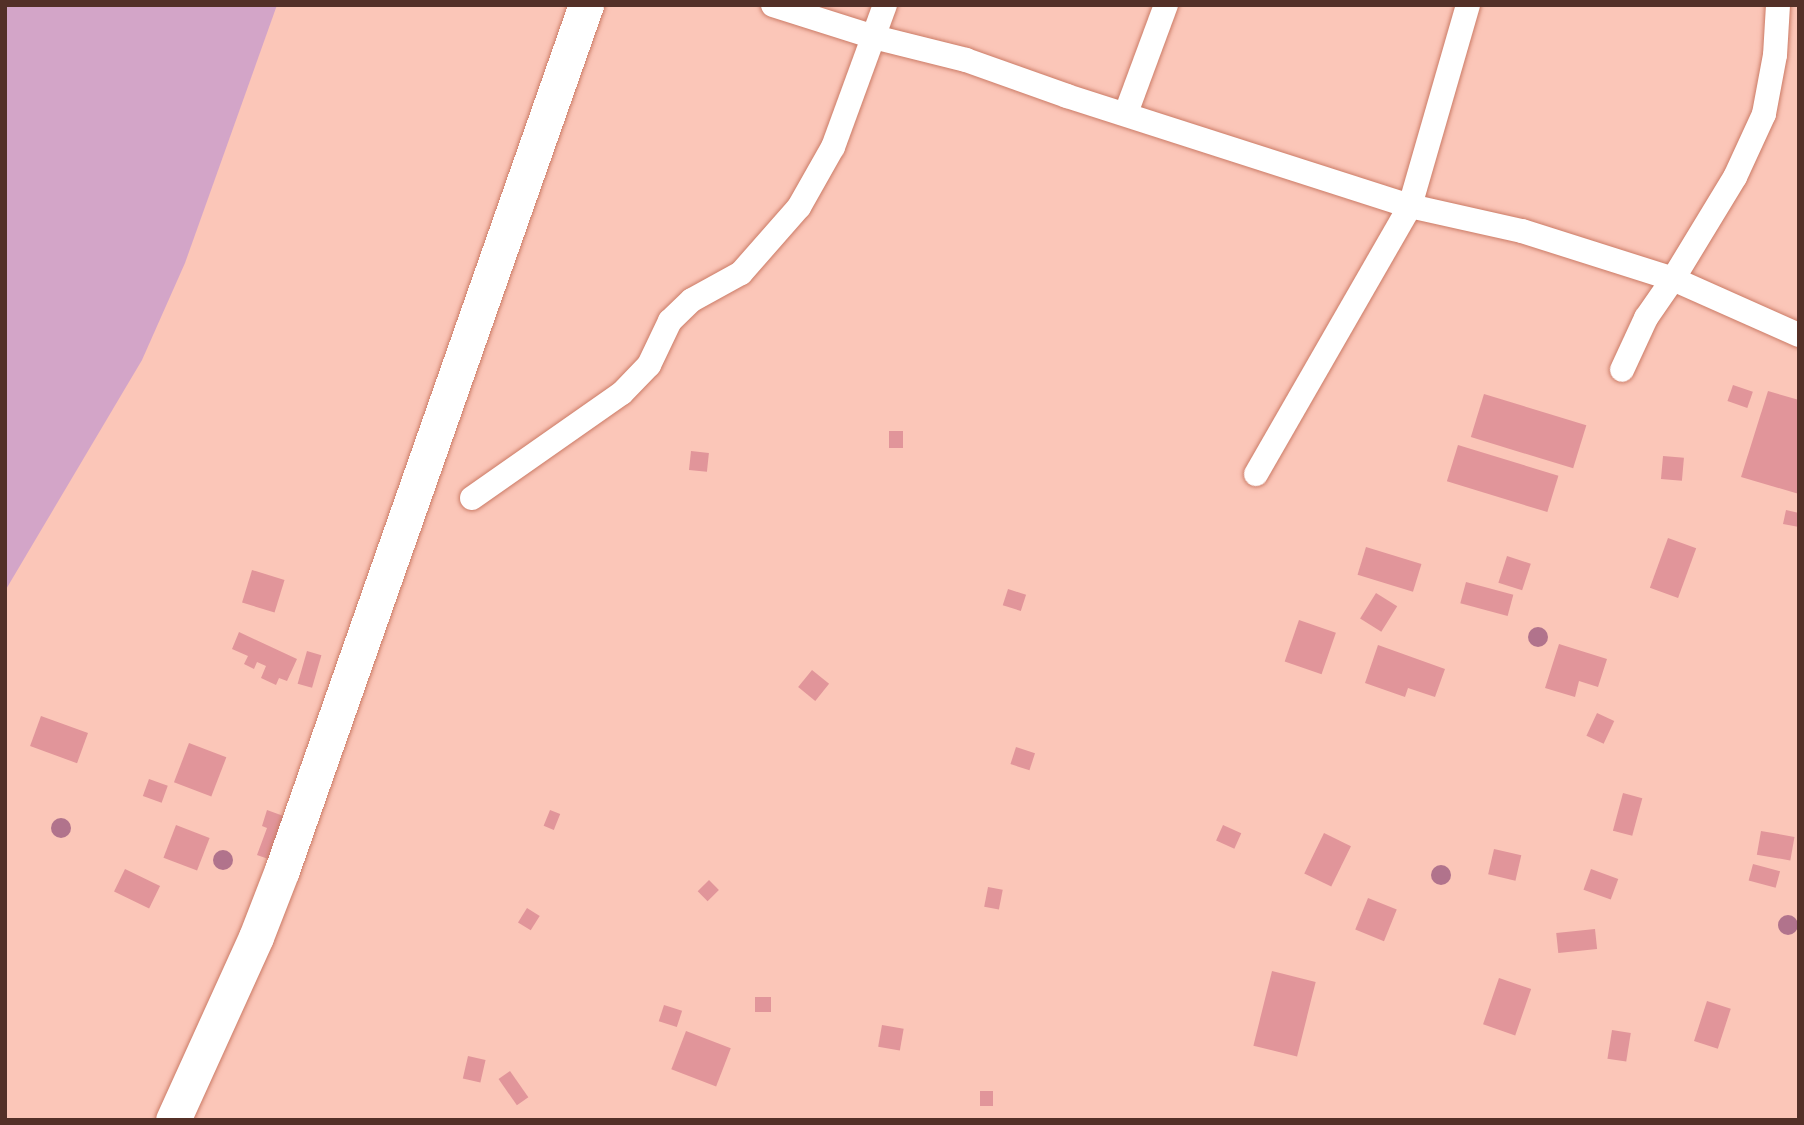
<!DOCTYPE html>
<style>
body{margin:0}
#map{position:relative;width:1804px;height:1125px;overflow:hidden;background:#fbc6b8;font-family:Quicksand,sans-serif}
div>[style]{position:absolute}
.green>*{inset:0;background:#d3a5c8}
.building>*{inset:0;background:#e1959a;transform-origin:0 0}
.roads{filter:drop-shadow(0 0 2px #cb7b66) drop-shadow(0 0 2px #cb7b66)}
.street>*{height:24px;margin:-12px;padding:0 12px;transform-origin:12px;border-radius:12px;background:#fff}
.secondary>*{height:35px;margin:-17.5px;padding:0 17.5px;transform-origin:17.5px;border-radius:17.5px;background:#fff}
.trees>*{width:20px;height:20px;margin:-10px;border-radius:50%;background:#b1738c}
span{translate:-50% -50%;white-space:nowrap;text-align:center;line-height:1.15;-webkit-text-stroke:7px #fcf3f0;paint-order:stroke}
.frame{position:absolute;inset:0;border:7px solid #533028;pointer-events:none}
</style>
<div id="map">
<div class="green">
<div style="clip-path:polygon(5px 5px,277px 5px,185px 263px,142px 360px,5px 591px)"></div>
</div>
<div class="building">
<div style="left:1733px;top:385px;width:21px;height:17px;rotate:19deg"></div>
<div style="clip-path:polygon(1768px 391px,1799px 400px,1799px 494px,1741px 477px)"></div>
<div style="left:1484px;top:394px;width:107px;height:45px;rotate:17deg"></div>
<div style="left:889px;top:431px;width:14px;height:17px"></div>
<div style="left:1458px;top:445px;width:105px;height:38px;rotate:17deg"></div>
<div style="left:691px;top:451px;width:18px;height:19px;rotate:6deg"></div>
<div style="left:1663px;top:456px;width:21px;height:23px;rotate:5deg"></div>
<div style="clip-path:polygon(1786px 510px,1799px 513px,1799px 527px,1783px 524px)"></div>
<div style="left:1668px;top:538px;width:30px;height:53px;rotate:20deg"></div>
<div style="left:1366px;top:547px;width:58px;height:29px;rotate:17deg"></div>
<div style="left:1507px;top:556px;width:25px;height:28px;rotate:18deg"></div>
<div style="left:252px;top:570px;width:34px;height:34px;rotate:17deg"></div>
<div style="left:1466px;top:582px;width:49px;height:22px;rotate:15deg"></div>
<div style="left:1008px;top:589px;width:19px;height:17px;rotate:18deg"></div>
<div style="left:1376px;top:593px;width:25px;height:30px;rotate:32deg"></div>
<div style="left:1299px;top:620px;width:39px;height:44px;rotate:19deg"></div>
<div style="clip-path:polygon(239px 632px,297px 659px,287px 681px,279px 678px,276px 685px,261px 678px,266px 666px,257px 662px,254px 669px,244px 664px,248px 656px,232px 649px)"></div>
<div style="clip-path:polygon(1559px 644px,1607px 659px,1598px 687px,1579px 681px,1575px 697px,1545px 688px)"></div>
<div style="clip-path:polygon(1378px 645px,1445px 669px,1435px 697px,1408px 688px,1405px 697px,1365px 683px)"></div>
<div style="left:307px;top:651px;width:15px;height:34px;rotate:16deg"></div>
<div style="left:812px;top:670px;width:22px;height:22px;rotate:39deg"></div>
<div style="left:1597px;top:713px;width:19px;height:25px;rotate:25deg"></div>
<div style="left:41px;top:716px;width:50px;height:32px;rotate:20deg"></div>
<div style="left:189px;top:743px;width:40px;height:42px;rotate:21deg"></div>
<div style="left:1016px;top:747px;width:20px;height:18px;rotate:18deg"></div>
<div style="left:149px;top:779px;width:20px;height:18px;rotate:20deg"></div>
<div style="left:1623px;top:793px;width:20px;height:39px;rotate:15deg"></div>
<div style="clip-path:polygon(267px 810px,289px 818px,274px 861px,257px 855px,267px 828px,262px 826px)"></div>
<div style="left:550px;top:810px;width:11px;height:17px;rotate:22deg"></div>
<div style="left:176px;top:825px;width:36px;height:35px;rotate:21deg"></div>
<div style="left:1223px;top:825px;width:20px;height:17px;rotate:24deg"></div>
<div style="left:1761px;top:831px;width:34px;height:24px;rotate:10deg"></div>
<div style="left:1324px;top:833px;width:30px;height:45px;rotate:26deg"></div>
<div style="left:1494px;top:849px;width:28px;height:26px;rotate:13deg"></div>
<div style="left:1753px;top:864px;width:28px;height:17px;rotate:15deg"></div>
<div style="left:125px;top:869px;width:39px;height:25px;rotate:26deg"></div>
<div style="left:1591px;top:869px;width:29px;height:22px;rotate:20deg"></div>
<div style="left:709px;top:880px;width:14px;height:16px;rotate:45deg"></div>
<div style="left:988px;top:887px;width:15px;height:20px;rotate:11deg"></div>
<div style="left:1368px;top:898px;width:31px;height:34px;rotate:22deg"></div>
<div style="left:527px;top:908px;width:15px;height:17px;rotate:32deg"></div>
<div style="left:1595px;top:929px;width:20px;height:39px;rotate:84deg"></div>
<div style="left:1272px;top:971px;width:45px;height:77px;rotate:14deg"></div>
<div style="left:1499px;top:978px;width:34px;height:49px;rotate:19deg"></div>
<div style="left:755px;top:997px;width:16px;height:15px"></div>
<div style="left:1707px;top:1001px;width:25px;height:42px;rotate:18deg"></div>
<div style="left:664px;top:1005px;width:19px;height:17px;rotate:18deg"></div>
<div style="left:882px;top:1025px;width:22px;height:22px;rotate:10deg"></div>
<div style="left:1612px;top:1030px;width:19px;height:29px;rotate:9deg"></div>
<div style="left:686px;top:1031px;width:48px;height:41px;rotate:21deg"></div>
<div style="left:468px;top:1056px;width:18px;height:23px;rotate:13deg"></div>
<div style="left:510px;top:1071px;width:32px;height:14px;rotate:55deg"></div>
<div style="left:980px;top:1091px;width:13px;height:15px"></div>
</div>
<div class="roads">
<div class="street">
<div style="left:773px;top:5px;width:106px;rotate:17.6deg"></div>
<div style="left:874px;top:37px;width:95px;rotate:14deg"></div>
<div style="left:966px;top:60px;width:107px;rotate:19.6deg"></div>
<div style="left:1067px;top:96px;width:360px;rotate:17.8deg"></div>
<div style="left:1410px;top:206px;width:115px;rotate:12.6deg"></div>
<div style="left:1522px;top:231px;width:158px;rotate:17.6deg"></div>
<div style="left:1673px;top:279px;width:47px;rotate:124.7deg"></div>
<div style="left:1646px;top:318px;width:57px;rotate:114.8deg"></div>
<div style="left:1778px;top:5px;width:50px;rotate:93.4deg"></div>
<div style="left:1775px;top:55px;width:60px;rotate:100.6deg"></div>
<div style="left:1764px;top:114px;width:69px;rotate:114.7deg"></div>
<div style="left:1735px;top:177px;width:119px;rotate:121.3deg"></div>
<div style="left:1673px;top:279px;width:138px;rotate:24deg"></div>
<div style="left:1126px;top:113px;width:115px;rotate:-69.7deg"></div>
<div style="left:1256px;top:474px;width:309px;rotate:-60.1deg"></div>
<div style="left:1410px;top:206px;width:209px;rotate:-73.9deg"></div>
<div style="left:472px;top:498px;width:183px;rotate:-35deg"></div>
<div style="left:622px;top:393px;width:39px;rotate:-46deg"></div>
<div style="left:649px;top:365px;width:49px;rotate:-64.5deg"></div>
<div style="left:670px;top:321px;width:30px;rotate:-44deg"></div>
<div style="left:692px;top:300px;width:56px;rotate:-28.9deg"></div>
<div style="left:741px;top:273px;width:88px;rotate:-48.7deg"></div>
<div style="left:799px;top:207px;width:69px;rotate:-60.5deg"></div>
<div style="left:833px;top:147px;width:151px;rotate:-69.9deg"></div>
</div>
<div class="secondary">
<div style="left:173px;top:1120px;width:201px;rotate:-65.6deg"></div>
<div style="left:256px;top:937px;width:72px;rotate:-68.8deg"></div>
<div style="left:282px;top:870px;width:917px;rotate:-70.64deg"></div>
</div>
</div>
<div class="trees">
<div style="left:1538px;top:637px"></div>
<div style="left:61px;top:828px"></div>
<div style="left:223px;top:860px"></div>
<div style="left:1441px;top:875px"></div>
<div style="left:1788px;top:925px"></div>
</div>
<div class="frame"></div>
</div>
